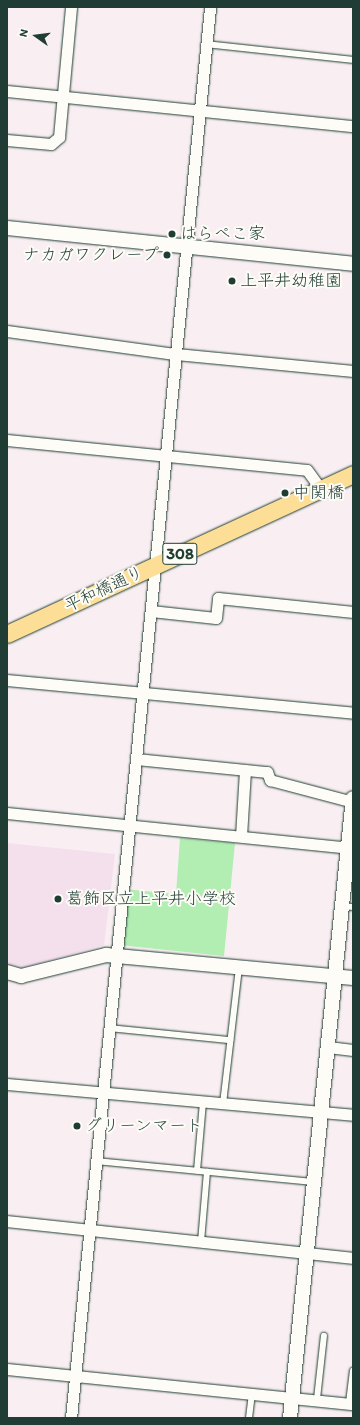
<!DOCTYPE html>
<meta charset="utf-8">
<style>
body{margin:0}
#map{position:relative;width:360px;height:1425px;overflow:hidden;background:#f9eff2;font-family:Itim,"Klee One",sans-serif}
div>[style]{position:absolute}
.built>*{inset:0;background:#f4dfec}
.green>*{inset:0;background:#b2edb2}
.roads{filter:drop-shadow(0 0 1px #1f3d34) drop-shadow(0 0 1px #1f3d34)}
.service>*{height:5.5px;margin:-2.75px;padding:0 2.75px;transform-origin:2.75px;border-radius:2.75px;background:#fdfcf7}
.minor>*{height:11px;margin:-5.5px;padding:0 5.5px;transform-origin:5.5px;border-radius:5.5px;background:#fdfcf7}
.tertiary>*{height:14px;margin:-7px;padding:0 7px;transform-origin:7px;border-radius:7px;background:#fdfcf7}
.primary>*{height:17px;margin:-8.5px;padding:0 8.5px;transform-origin:8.5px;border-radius:8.5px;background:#fcde96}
.dots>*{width:11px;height:11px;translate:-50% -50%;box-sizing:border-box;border:2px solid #fdfcf7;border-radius:50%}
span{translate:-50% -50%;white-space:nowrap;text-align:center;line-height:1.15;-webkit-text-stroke:4px #fdfcf7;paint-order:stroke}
.shield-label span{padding:1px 3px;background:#fdfcf7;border:1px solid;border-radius:3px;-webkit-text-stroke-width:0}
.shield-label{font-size:16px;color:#1f3d34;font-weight:700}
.poi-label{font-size:17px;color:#1f3d34}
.left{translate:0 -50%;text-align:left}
.right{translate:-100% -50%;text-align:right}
.street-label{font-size:17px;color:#1f3d34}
.frame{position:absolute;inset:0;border:8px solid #1f3d34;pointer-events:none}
.north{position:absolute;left:16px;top:16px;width:40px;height:40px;-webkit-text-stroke:3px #fdfcf7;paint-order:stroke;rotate:284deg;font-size:11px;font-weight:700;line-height:16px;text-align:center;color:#1f3d34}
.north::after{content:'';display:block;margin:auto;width:14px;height:18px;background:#1f3d34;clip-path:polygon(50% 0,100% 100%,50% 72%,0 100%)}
</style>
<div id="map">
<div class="built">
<div style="clip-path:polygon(7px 843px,115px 854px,104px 945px,22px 968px,7px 963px)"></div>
</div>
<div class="green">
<div style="clip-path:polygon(180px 838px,235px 843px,224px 956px,119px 945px,124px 889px,176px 894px)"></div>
</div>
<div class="roads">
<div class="service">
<div style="left:206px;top:44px;width:148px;rotate:6.2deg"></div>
<div style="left:343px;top:906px;width:10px;rotate:6deg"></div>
<div style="left:109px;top:1028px;width:122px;rotate:5.7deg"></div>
<div style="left:223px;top:1104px;width:137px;rotate:-83.3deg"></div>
<div style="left:96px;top:1161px;width:218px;rotate:5.5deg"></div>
<div style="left:197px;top:1171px;width:69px;rotate:-85deg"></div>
<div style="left:201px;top:1242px;width:70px;rotate:-85.1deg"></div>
<div style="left:317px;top:1399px;width:63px;rotate:-83.7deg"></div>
<div style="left:349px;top:1403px;width:32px;rotate:-83deg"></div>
<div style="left:249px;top:1418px;width:25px;rotate:-83deg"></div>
</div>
<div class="minor">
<div style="left:7px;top:91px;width:348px;rotate:5.8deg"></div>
<div style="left:7px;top:140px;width:44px;rotate:5.2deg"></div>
<div style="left:51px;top:144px;width:11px;rotate:-41deg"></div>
<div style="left:59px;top:137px;width:131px;rotate:-84.7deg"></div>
<div style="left:7px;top:331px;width:171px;rotate:7.8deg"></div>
<div style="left:176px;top:354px;width:178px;rotate:5.5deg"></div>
<div style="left:7px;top:440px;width:301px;rotate:5.7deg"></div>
<div style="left:307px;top:470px;width:24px;rotate:54deg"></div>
<div style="left:151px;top:611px;width:65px;rotate:6.1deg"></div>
<div style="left:216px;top:618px;width:20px;rotate:-84deg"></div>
<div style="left:218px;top:598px;width:136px;rotate:5.9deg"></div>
<div style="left:7px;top:680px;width:348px;rotate:5.4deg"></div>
<div style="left:136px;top:759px;width:132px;rotate:5.7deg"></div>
<div style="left:267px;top:772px;width:9px;rotate:69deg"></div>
<div style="left:270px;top:780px;width:86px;rotate:14.8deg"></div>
<div style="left:7px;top:813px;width:348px;rotate:5.8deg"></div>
<div style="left:241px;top:836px;width:66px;rotate:-86.5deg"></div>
<div style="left:328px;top:1047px;width:25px;rotate:7deg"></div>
<div style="left:7px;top:1084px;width:347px;rotate:5.1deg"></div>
<div style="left:7px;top:1221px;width:348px;rotate:6.1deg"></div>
<div style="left:7px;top:1369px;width:348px;rotate:5.8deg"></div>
<div style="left:71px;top:1418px;width:1418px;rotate:-84.37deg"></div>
</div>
<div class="tertiary">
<div style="left:7px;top:228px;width:348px;rotate:5.9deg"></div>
<div style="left:7px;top:972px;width:15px;rotate:16deg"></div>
<div style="left:21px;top:976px;width:88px;rotate:-13.9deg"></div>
<div style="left:106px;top:955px;width:248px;rotate:5.3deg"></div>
<div style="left:290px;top:1418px;width:623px;rotate:-84.2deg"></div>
</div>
<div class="primary">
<div style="left:7px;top:634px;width:381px;rotate:-24.8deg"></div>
</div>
</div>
<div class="dots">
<div style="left:172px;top:234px;background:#1f3d34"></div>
<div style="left:167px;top:255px;background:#1f3d34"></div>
<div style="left:232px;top:281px;background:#1f3d34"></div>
<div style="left:285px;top:493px;background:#1f3d34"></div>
<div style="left:58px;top:899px;background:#1f3d34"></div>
<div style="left:77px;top:1126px;background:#1f3d34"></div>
</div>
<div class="shield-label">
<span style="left:180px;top:554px">308</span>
</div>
<div class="poi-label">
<span class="left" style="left:180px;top:234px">はらぺこ家</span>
<span class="right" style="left:159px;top:255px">ナカガワクレープ</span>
<span class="left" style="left:240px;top:281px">上平井幼稚園</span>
<span class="left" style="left:293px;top:493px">中関橋</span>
<span class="left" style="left:66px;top:899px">葛飾区立上平井小学校</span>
<span class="left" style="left:85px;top:1126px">グリーンマート</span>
</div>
<div class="street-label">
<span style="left:104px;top:589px;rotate:-25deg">平和橋通り</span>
</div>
<div class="frame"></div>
<div class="north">N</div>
</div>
